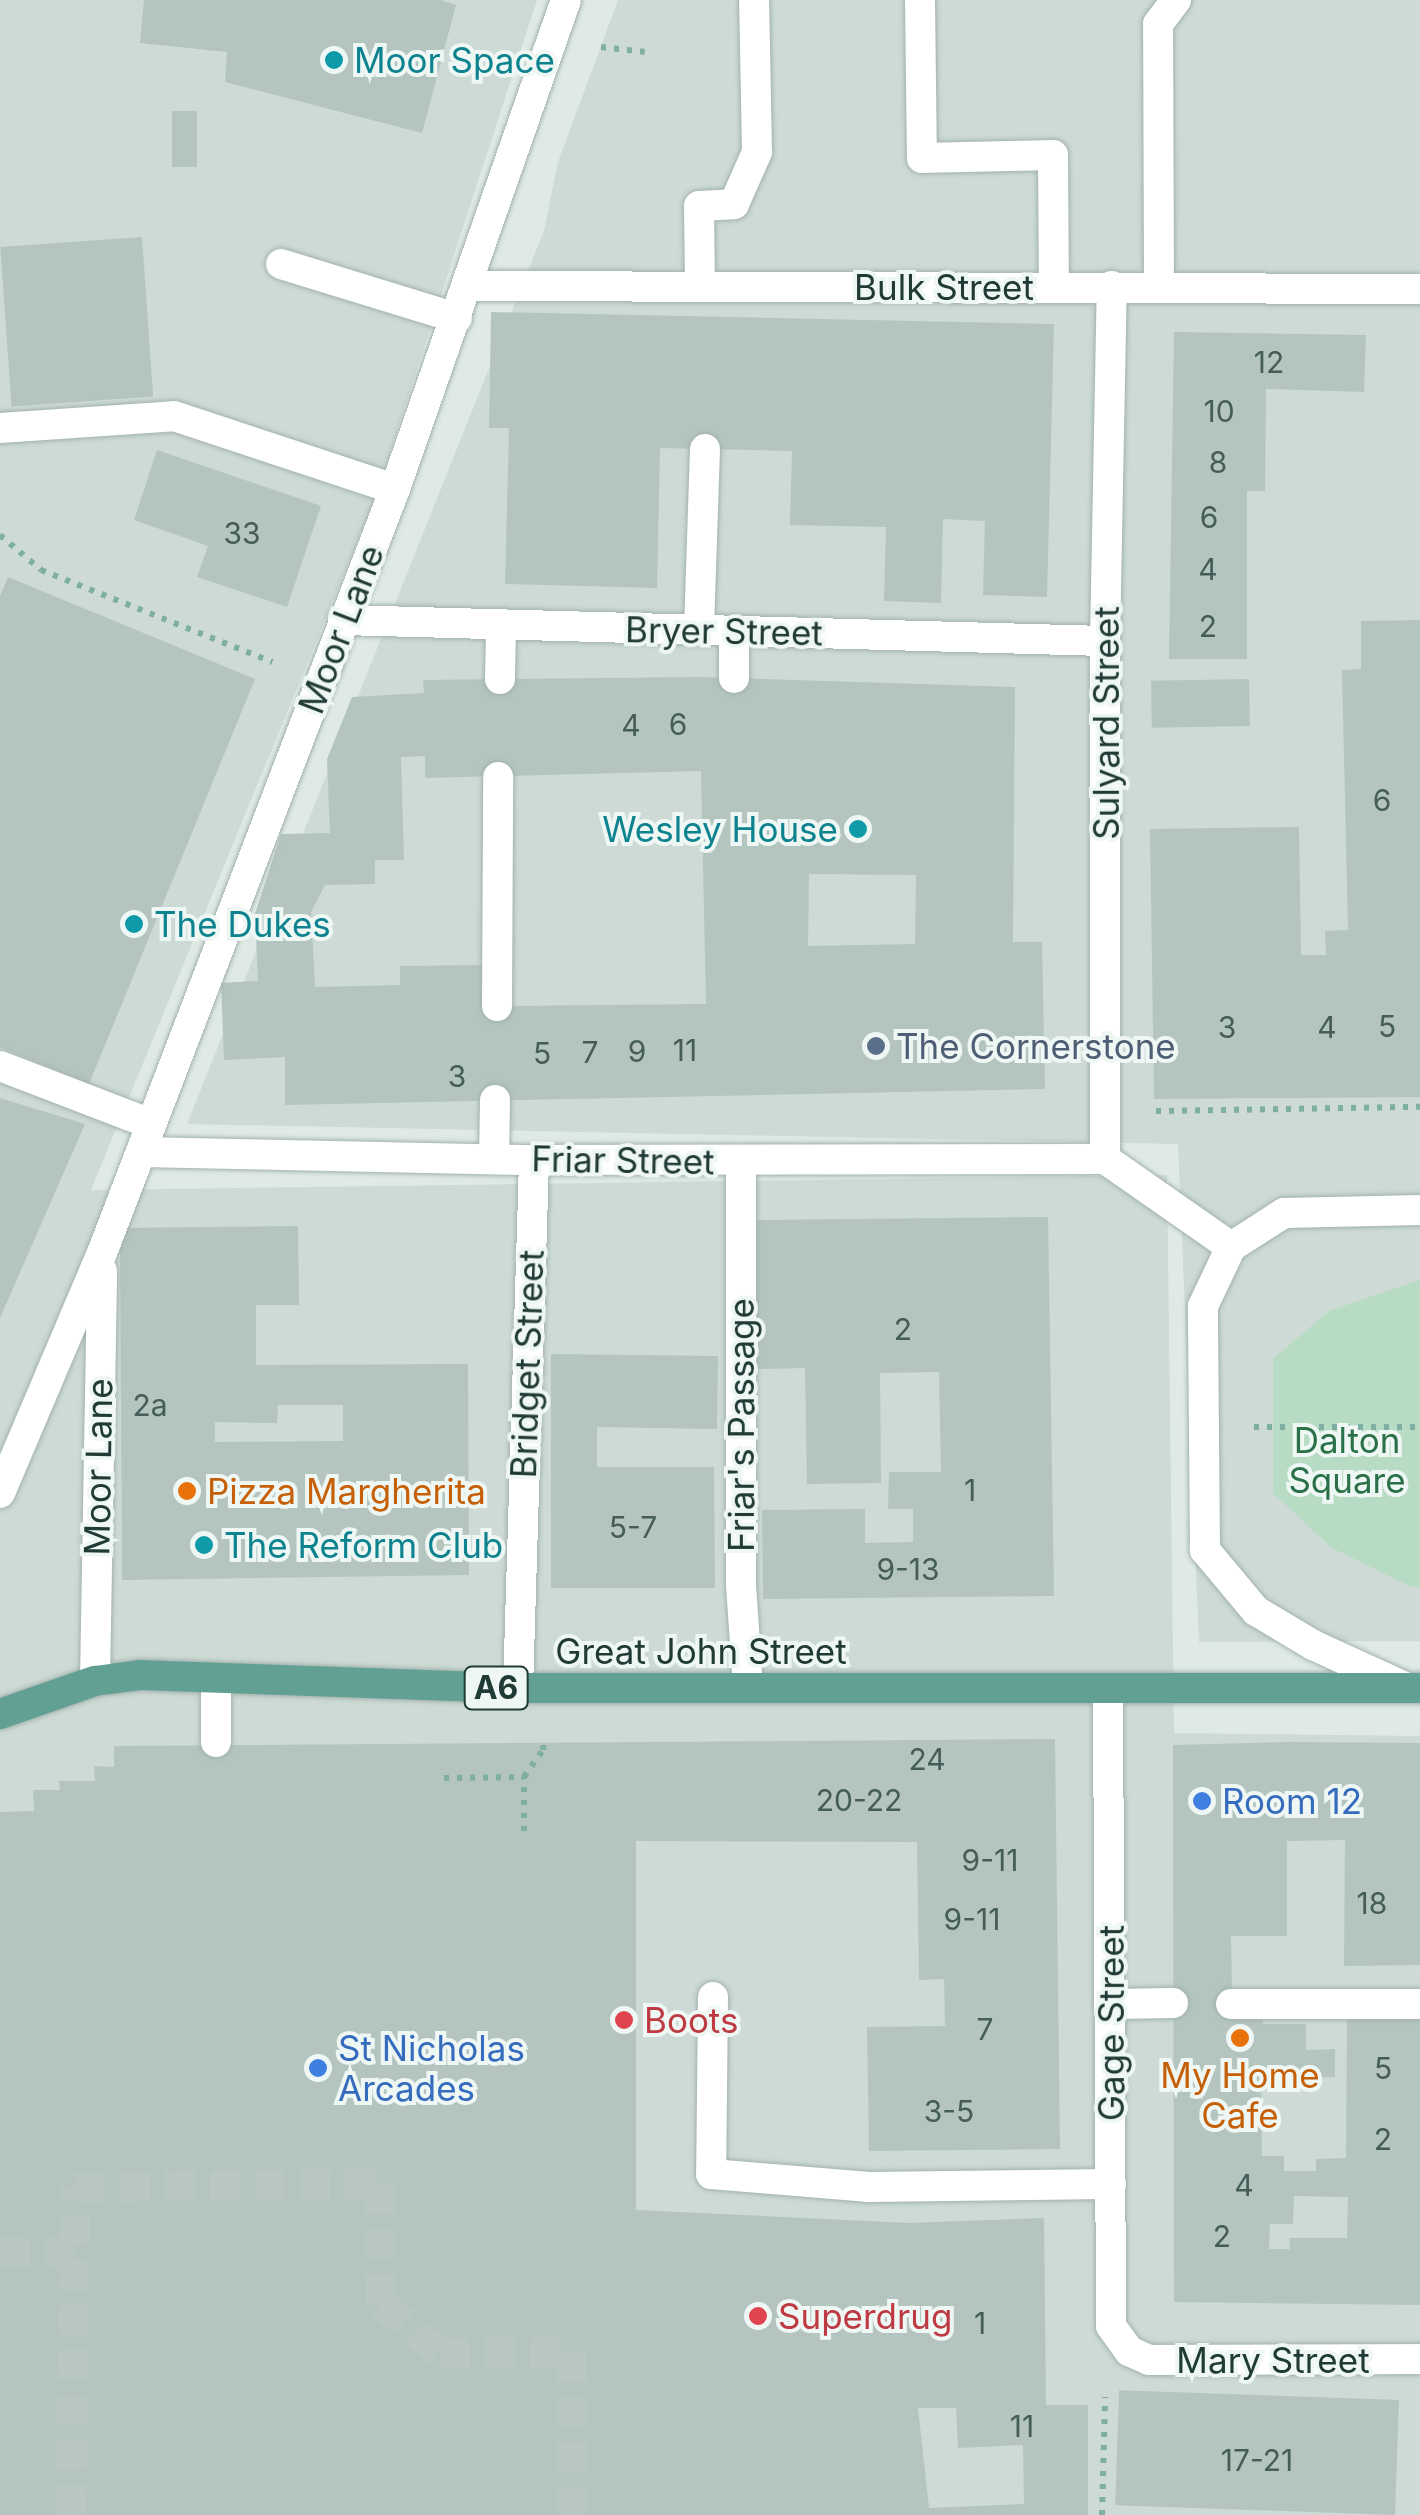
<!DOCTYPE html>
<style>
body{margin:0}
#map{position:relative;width:1420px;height:2515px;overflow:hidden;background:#dfeae6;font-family:Inter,sans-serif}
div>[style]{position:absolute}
.built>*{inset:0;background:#cddad5}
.green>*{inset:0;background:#b7dcc3}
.building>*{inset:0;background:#b4c5bf;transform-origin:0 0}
.street-tunnel>*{height:30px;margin-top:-15px;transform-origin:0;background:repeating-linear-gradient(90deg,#b9c7c3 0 30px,transparent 0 45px)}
.path>*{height:6px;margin-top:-3px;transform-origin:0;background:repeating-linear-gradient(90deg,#7faea2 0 5px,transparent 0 13px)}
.roads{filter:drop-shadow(0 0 2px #a2b2ad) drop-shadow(0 0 2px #a2b2ad)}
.lane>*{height:30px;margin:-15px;padding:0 15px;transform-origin:15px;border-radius:15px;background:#fff}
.street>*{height:30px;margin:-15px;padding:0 15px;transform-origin:15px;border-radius:15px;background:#fff}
.primary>*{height:30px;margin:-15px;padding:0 15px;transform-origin:15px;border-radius:15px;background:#63a094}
.dots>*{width:28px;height:28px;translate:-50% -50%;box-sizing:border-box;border:5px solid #eff7f4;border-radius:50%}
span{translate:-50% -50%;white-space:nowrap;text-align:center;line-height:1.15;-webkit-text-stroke:8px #eff7f4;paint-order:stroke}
.number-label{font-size:30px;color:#455d58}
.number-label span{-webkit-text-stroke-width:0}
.shield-label span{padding:2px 8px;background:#eff7f4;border:2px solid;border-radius:8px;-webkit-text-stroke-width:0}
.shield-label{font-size:32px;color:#203a35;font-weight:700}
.culture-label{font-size:35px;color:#0d838f}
.left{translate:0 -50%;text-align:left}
.right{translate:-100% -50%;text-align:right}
.street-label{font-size:35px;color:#203a35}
.service-label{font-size:35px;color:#4e5e75}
.park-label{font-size:35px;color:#2a7149}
.food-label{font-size:35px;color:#c56008}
.shop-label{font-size:35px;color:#366cbe}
.health-label{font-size:35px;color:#be3a42}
</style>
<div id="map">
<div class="built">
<div style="clip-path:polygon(0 0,537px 0,375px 498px,91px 1190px,1167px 1175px,1174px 1733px,1420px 1736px,1420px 2515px,0 2515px)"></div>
<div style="clip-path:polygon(618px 0,1420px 0,1420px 1641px,1199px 1642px,1178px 1144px,187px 1124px,544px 231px,558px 162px)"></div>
</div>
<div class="green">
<div style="clip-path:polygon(1420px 1280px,1420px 1587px,1412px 1587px,1332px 1548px,1273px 1493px,1273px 1359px,1329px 1311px)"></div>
</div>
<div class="building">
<div style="clip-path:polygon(144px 0,441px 0,456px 5px,422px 133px,225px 82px,227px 52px,140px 43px)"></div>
<div style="left:172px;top:111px;width:25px;height:56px"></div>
<div style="left:142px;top:237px;width:160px;height:142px;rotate:86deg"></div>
<div style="clip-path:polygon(491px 312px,1054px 324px,1047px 597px,983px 595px,985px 521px,943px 519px,941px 603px,884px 601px,886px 527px,790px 525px,792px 451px,660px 448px,657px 588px,505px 584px,509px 428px,489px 428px)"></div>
<div style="clip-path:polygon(1174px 332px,1366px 335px,1364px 392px,1266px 389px,1265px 491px,1247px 491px,1247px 659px,1169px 659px)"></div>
<div style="clip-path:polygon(157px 450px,321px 506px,287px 607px,197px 577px,208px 546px,134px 520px)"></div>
<div style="clip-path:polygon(8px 577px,255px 679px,89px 1084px,0 1047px,0 596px)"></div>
<div style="clip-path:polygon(1420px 620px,1420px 1097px,1154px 1099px,1150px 829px,1299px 827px,1301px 955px,1326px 955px,1325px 931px,1348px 930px,1342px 670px,1361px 669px,1361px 621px)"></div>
<div style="clip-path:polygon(evenodd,701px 677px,1015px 687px,1013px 942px,1042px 942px,1045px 1089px,285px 1105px,285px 1057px,224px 1060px,221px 983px,258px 981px,255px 914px,281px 834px,330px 833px,327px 759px,352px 697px,424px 693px,423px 680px,701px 677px,425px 756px,425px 778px,701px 771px,706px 1004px,497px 1006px,488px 965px,400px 966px,400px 985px,315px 987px,311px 912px,325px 885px,375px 884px,375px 860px,404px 860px,401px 757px,425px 756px,701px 677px,809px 874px,916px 875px,915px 944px,808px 946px,809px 874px)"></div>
<div style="left:1249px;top:679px;width:47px;height:98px;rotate:89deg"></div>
<div style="clip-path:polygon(0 1098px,85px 1124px,0 1318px)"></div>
<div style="clip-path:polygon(1048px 1217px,1054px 1596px,763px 1599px,762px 1510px,865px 1509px,865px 1543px,913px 1542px,913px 1509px,888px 1509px,889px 1472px,941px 1472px,939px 1372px,880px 1373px,881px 1483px,807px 1484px,805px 1368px,757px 1369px,755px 1220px)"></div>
<div style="clip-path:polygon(evenodd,298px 1226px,299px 1305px,256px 1305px,256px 1365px,468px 1364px,469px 1575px,122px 1580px,120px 1228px,298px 1226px,278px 1405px,343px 1405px,343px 1441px,215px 1442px,215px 1422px,277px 1423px,278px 1405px)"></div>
<div style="clip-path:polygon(551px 1354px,718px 1356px,717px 1429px,597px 1427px,597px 1467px,714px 1467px,715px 1588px,551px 1588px)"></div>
<div style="clip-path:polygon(evenodd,1055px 1739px,1060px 2149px,869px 2151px,867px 2027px,945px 2026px,944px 1979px,919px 1980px,917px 1842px,636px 1841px,636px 2210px,908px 2223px,1044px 2218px,1046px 2405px,1088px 2405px,1088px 2515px,0 2515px,0 1812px,34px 1811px,33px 1790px,60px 1790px,59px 1781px,95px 1781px,94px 1766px,114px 1767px,114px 1746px,1055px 1739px,918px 2408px,956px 2408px,958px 2448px,1023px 2445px,1024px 2504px,929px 2508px,918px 2408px)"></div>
<div style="clip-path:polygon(evenodd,1287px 1742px,1420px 1743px,1420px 1965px,1344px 1966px,1345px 1840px,1287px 1841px,1287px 1936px,1231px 1936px,1232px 1990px,1262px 2016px,1263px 2024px,1306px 2024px,1306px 2050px,1335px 2049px,1335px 2077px,1261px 2079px,1262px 2156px,1284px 2156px,1284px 2171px,1316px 2171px,1316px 2159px,1346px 2158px,1347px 2017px,1420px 2016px,1420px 2305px,1174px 2302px,1173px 1745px,1287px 1742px,1294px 2196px,1348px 2197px,1347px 2238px,1289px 2238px,1290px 2249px,1269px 2249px,1270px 2224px,1293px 2224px,1294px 2196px)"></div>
<div style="left:1399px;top:2400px;width:115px;height:280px;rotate:92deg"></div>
</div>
<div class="street-tunnel">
<div style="left:0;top:2253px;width:76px"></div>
<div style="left:71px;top:2515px;width:328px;rotate:-89.3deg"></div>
<div style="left:75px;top:2187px;width:305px;rotate:-0.6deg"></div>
<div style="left:380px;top:2184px;width:120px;rotate:89.5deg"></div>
<div style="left:381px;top:2304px;width:77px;rotate:39.7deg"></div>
<div style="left:440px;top:2353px;width:131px;rotate:-0.4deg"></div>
<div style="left:571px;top:2352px;width:163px;rotate:89.6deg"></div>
</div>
<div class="path">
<div style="left:601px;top:47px;width:44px;rotate:6.5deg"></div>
<div style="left:0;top:535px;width:54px;rotate:40.5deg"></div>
<div style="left:41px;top:570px;width:249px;rotate:21.7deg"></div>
<div style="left:1156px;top:1111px;width:264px;rotate:-0.9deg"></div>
<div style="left:1254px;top:1427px;width:166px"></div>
<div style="left:444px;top:1778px;width:80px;rotate:-0.7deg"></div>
<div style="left:524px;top:1831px;width:54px;rotate:-90deg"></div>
<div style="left:524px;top:1777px;width:33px;rotate:-55deg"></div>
<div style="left:543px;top:1750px;width:11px;rotate:-85deg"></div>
<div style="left:1102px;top:2515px;width:118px;rotate:-88.5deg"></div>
</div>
<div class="roads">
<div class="lane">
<div style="left:920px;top:0;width:158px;rotate:89.3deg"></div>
<div style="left:922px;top:158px;width:131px;rotate:-1.3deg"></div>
<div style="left:1053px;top:155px;width:132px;rotate:89.6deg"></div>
<div style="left:281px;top:264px;width:184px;rotate:17.1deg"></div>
<div style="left:700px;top:286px;width:80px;rotate:-90.7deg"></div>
<div style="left:699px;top:206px;width:35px;rotate:-3deg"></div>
<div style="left:734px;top:204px;width:57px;rotate:-66.1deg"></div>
<div style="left:757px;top:152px;width:152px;rotate:-91.1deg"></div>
<div style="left:1159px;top:287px;width:263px;rotate:-90.2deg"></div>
<div style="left:1158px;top:24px;width:30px;rotate:-53deg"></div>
<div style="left:699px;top:630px;width:181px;rotate:-88.1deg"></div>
<div style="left:734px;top:630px;width:48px;rotate:90deg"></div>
<div style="left:500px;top:679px;width:54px;rotate:-88.9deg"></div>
<div style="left:497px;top:1006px;width:229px;rotate:-89.7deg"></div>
<div style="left:0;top:1066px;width:162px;rotate:21deg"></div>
<div style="left:494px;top:1159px;width:59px;rotate:-89deg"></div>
<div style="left:741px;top:1162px;width:423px;rotate:90deg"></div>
<div style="left:741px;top:1585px;width:103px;rotate:86.1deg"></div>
<div style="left:518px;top:1688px;width:528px;rotate:-88.26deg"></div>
<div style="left:216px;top:1742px;width:64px;rotate:-90deg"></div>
<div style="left:713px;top:1997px;width:177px;rotate:90.6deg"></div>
<div style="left:711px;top:2174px;width:159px;rotate:4.7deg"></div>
<div style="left:869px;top:2187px;width:242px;rotate:-0.7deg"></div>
<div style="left:1111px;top:2004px;width:62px;rotate:-0.9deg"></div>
<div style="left:1231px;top:2004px;width:189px"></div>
</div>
<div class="street">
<div style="left:468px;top:286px;width:952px;rotate:0.18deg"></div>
<div style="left:0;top:428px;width:174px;rotate:-3.9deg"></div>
<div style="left:174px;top:416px;width:233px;rotate:18.3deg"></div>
<div style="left:343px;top:620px;width:762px;rotate:1.58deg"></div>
<div style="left:141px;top:1152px;width:393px;rotate:1.2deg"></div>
<div style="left:534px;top:1160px;width:571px;rotate:-0.1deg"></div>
<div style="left:1105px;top:1159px;width:518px;rotate:-90deg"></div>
<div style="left:1105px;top:641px;width:355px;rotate:-88.9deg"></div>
<div style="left:1105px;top:1159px;width:154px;rotate:34.9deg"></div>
<div style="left:0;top:1493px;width:261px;rotate:-67deg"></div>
<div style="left:102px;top:1253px;width:818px;rotate:-69.02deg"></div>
<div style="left:395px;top:489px;width:518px;rotate:-70.73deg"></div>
<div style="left:95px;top:1681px;width:410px;rotate:-89deg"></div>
<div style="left:1407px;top:1688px;width:103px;rotate:-155.4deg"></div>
<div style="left:1313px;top:1645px;width:66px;rotate:-149.2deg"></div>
<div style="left:1256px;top:1611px;width:80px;rotate:-129.9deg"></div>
<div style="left:1205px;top:1550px;width:244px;rotate:-90.5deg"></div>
<div style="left:1203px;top:1306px;width:65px;rotate:-64.6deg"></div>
<div style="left:1231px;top:1247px;width:63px;rotate:-32.7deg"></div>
<div style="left:1284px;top:1213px;width:136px;rotate:-1.3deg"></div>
<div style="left:1108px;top:1689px;width:637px;rotate:89.73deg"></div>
<div style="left:1111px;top:2326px;width:31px;rotate:54deg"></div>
<div style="left:1129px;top:2351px;width:22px;rotate:24deg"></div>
<div style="left:1149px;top:2360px;width:271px;rotate:-0.2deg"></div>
</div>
<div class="primary">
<div style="left:0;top:1714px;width:101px;rotate:-19.2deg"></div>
<div style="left:95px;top:1681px;width:45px;rotate:-7.6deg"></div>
<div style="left:140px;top:1675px;width:378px;rotate:2deg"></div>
<div style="left:518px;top:1688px;width:902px"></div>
</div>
</div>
<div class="dots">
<div style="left:334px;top:60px;background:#0f9aa8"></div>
<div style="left:858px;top:829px;background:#0f9aa8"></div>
<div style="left:134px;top:924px;background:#0f9aa8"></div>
<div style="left:876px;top:1046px;background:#5c6f8a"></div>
<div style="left:187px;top:1491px;background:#e8710a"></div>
<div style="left:204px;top:1545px;background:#0f9aa8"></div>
<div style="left:1202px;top:1801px;background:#3f7fe0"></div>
<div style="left:624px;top:2020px;background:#e0444e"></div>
<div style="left:1240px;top:2038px;background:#e8710a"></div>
<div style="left:318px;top:2068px;background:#3f7fe0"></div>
<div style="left:758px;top:2316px;background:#e0444e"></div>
</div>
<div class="number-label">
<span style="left:1269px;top:362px">12</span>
<span style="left:1219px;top:411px">10</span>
<span style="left:1218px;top:462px">8</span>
<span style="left:1209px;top:517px">6</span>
<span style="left:242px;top:533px">33</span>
<span style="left:1208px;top:569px">4</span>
<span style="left:1208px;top:626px">2</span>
<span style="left:678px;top:724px">6</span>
<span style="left:631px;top:725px">4</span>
<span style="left:1382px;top:800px">6</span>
<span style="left:1387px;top:1026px">5</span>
<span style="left:1227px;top:1027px">3</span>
<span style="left:1327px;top:1027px">4</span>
<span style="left:685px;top:1050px">11</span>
<span style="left:637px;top:1051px">9</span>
<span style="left:590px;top:1052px">7</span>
<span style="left:542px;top:1053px">5</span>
<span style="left:457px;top:1076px">3</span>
<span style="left:903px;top:1329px">2</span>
<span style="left:150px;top:1405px">2a</span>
<span style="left:970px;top:1490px">1</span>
<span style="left:633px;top:1527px">5-7</span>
<span style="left:908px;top:1569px">9-13</span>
<span style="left:927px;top:1759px">24</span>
<span style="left:859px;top:1800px">20-22</span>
<span style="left:990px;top:1860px">9-11</span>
<span style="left:1372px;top:1903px">18</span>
<span style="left:972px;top:1919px">9-11</span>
<span style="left:985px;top:2029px">7</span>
<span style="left:1383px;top:2068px">5</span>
<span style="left:949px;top:2111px">3-5</span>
<span style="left:1383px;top:2139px">2</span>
<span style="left:1244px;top:2185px">4</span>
<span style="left:1222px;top:2236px">2</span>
<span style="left:980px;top:2323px">1</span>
<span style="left:1022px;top:2426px">11</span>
<span style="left:1257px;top:2460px">17-21</span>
</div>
<div class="shield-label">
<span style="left:496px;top:1688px">A6</span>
</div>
<div class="culture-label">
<span class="left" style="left:354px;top:60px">Moor Space</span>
<span class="right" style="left:838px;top:829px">Wesley House</span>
<span class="left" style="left:154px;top:924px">The Dukes</span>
<span class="left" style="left:224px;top:1545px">The Reform Club</span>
</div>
<div class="street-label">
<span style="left:944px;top:287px">Bulk Street</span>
<span style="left:341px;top:629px;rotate:-69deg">Moor Lane</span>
<span style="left:724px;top:631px;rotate:1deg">Bryer Street</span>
<span style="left:1106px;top:723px;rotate:-90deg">Sulyard Street</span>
<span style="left:623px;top:1160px;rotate:1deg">Friar Street</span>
<span style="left:527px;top:1364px;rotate:-88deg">Bridget Street</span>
<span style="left:741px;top:1425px;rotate:-90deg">Friar's Passage</span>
<span style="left:98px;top:1467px;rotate:-89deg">Moor Lane</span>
<span style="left:701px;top:1651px">Great John Street</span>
<span style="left:1111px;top:2023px;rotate:-90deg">Gage Street</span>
<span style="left:1273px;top:2360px">Mary Street</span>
</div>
<div class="service-label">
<span class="left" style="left:896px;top:1046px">The Cornerstone</span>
</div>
<div class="park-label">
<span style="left:1347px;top:1460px">Dalton<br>Square</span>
</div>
<div class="food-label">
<span class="left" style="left:207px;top:1491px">Pizza Margherita</span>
<span style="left:1240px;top:2095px">My Home<br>Cafe</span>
</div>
<div class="shop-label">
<span class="left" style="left:1222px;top:1801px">Room 12</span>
<span class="left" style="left:338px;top:2068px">St Nicholas<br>Arcades</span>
</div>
<div class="health-label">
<span class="left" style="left:644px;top:2020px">Boots</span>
<span class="left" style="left:778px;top:2316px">Superdrug</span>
</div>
</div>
